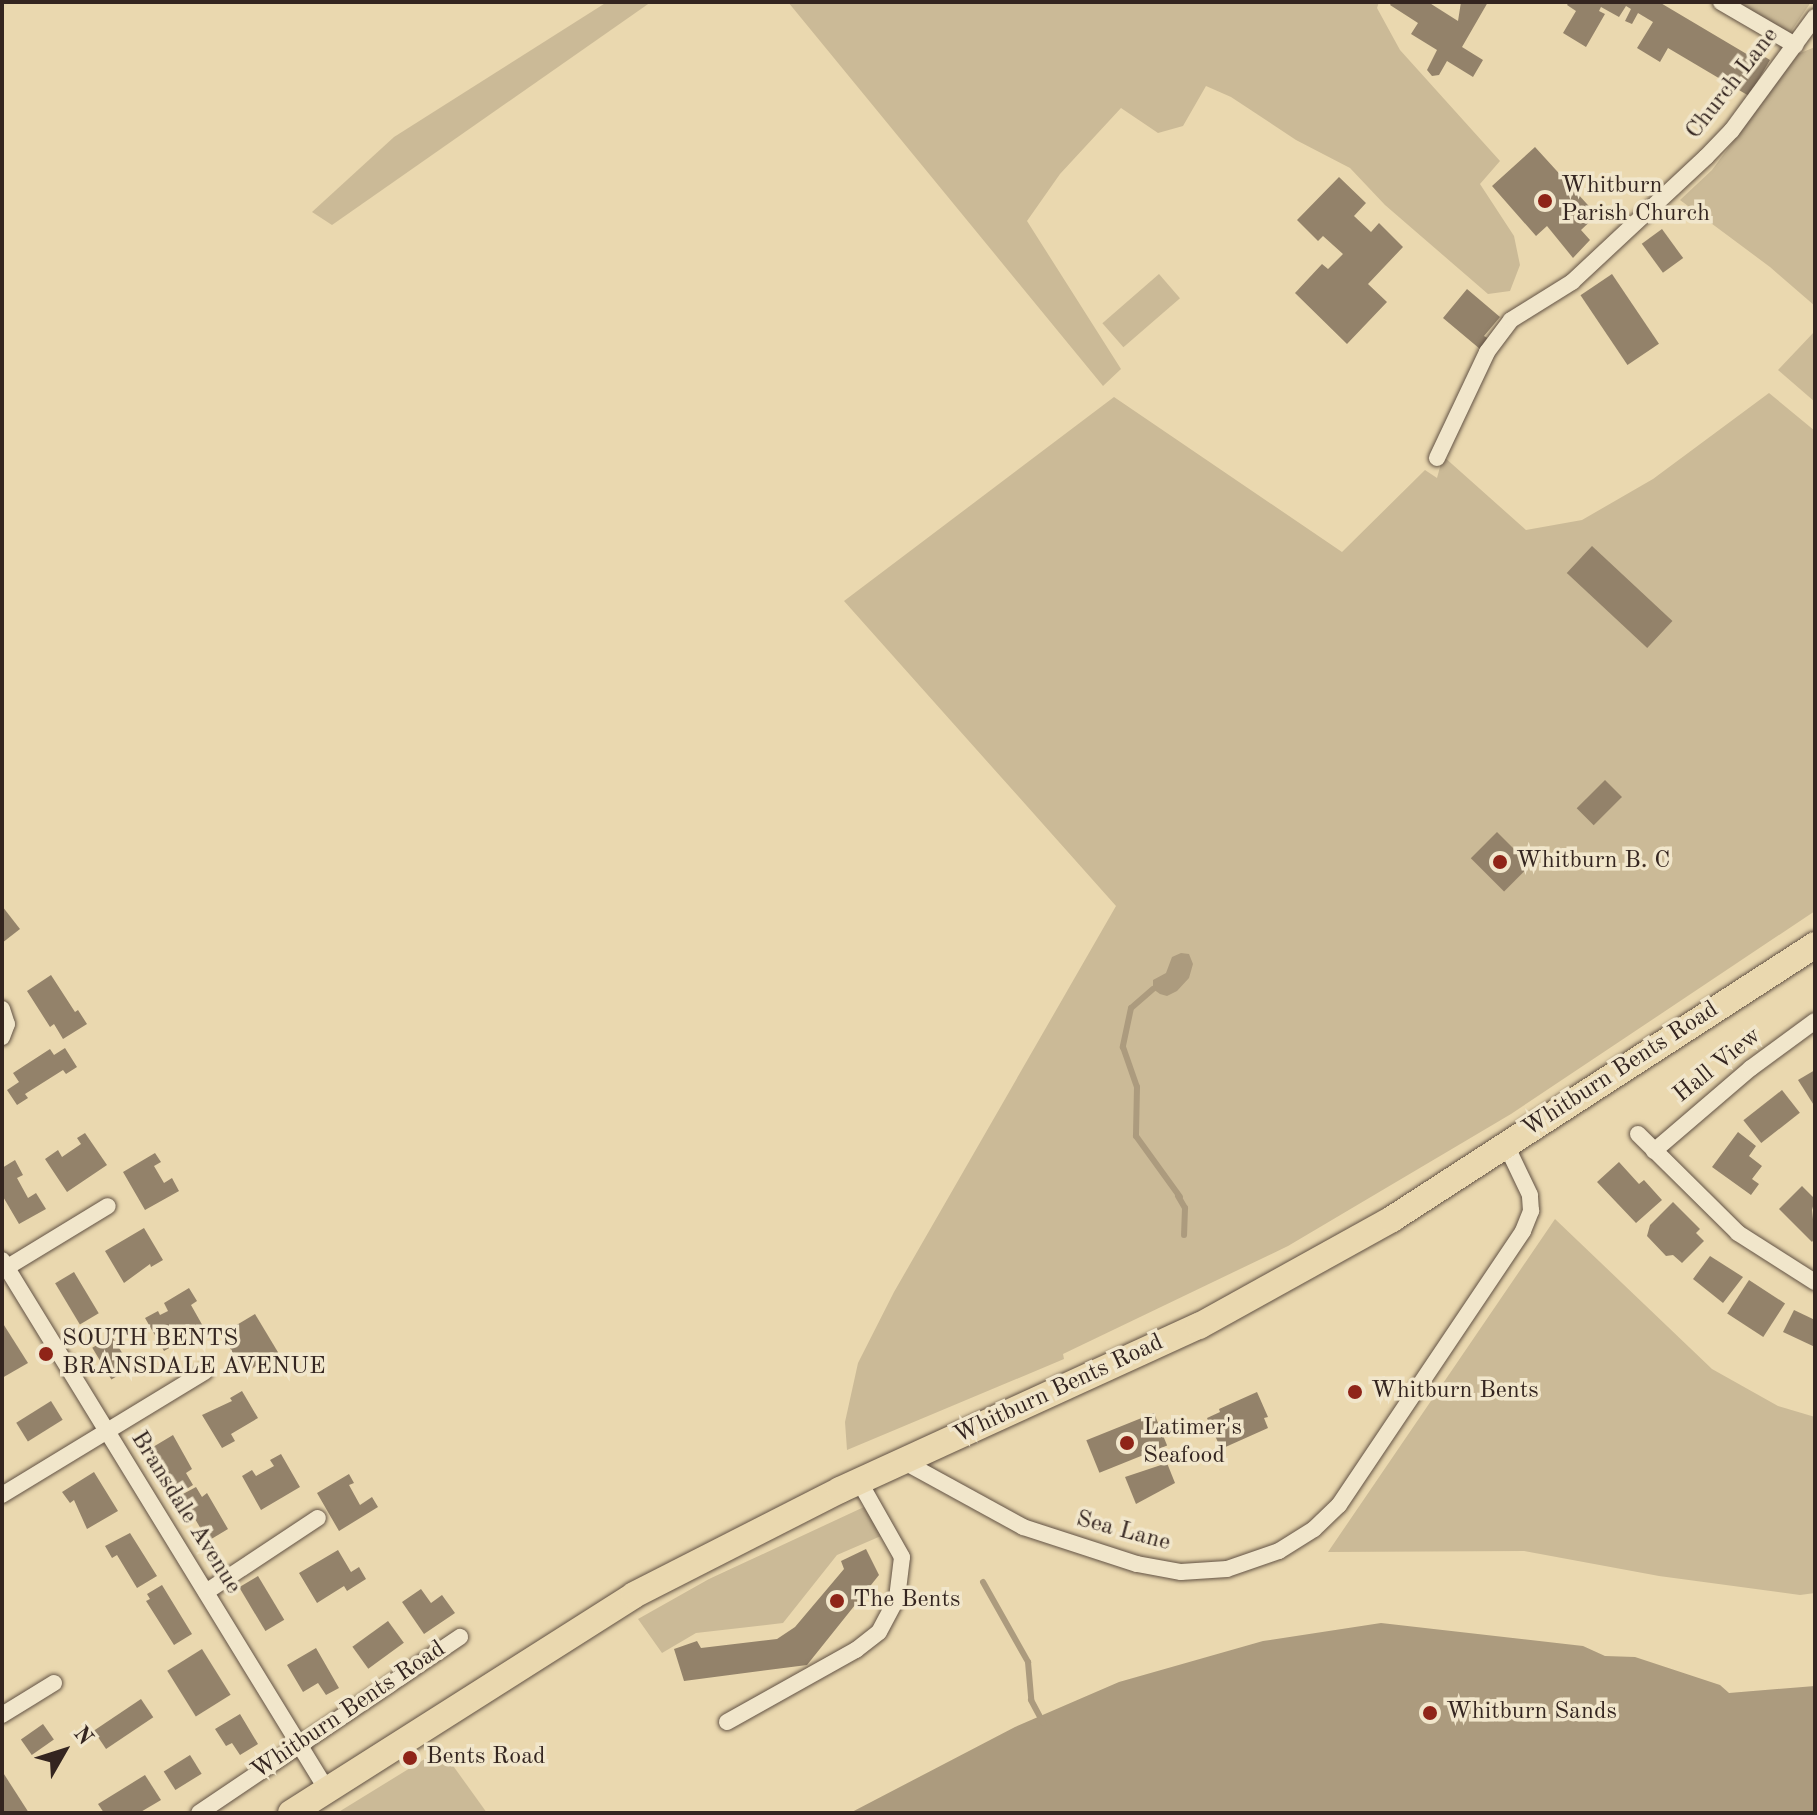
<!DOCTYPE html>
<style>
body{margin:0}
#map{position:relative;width:1817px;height:1815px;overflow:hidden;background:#ead8af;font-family:"Old Standard TT",serif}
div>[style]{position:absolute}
.green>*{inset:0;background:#cbba97;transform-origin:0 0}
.water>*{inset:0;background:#ac9b7e}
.stream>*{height:6px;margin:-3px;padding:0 3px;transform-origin:3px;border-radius:3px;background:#ac9b7e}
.building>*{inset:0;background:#93826a;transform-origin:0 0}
.roads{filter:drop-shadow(0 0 2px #625244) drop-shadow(0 0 2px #625244)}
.street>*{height:16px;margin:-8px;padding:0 8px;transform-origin:8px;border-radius:8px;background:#f1e6cb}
.primary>*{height:26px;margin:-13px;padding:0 13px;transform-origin:13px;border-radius:13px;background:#ead8af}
.dots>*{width:22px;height:22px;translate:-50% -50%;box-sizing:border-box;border:4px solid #f1e6cb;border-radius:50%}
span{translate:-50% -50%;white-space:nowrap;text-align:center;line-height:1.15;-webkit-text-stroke:7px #f1e6cb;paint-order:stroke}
.street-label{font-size:24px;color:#342520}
.poi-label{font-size:24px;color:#342520}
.left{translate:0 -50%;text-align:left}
.frame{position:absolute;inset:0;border:4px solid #342520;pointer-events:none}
.north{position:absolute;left:24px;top:1711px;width:80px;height:80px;-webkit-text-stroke:6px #f1e6cb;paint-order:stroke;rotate:51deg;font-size:22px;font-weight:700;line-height:32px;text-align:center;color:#342520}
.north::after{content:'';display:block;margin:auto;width:28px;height:36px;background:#342520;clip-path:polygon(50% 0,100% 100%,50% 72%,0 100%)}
</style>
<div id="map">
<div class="green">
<div style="clip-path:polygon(607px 2px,651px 2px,332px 225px,312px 212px,394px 137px)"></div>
<div style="clip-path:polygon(788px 2px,1379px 2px,1377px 8px,1400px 50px,1500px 161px,1480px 184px,1514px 236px,1520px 265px,1510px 291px,1488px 294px,1385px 205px,1350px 168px,1296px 140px,1231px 97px,1206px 86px,1183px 126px,1158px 133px,1121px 108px,1060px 174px,1027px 221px,1121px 369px,1103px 386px)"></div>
<div style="clip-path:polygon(1730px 2px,1811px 2px,1790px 33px)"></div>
<div style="clip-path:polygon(1815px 47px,1815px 306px,1770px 267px,1680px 200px,1712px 170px,1798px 54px)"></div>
<div style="left:1159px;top:274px;width:32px;height:75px;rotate:49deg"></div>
<div style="clip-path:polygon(1815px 331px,1815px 402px,1778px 370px)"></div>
<div style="clip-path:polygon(1769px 393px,1815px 431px,1815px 911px,1511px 1114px,1288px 1246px,1063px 1354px,1064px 1359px,847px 1450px,845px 1422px,858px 1363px,894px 1292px,1116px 906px,844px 601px,1114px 397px,1342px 552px,1425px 470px,1437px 478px,1443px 456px,1526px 530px,1582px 520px,1653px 479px)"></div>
<div style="clip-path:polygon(1555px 1219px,1712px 1369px,1778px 1406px,1815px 1417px,1815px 1593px,1800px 1595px,1659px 1576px,1524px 1551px,1328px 1552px)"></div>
<div style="clip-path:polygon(864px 1507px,881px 1536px,837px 1555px,783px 1623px,696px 1633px,662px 1653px,638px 1619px,709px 1579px)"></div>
<div style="clip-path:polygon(441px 1749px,487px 1813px,337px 1813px)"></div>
</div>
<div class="water">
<div style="clip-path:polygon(1181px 953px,1189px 954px,1193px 964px,1189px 978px,1177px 991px,1167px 996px,1160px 994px,1153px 989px,1153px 980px,1166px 973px,1172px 957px)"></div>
<div style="clip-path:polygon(1381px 1623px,1583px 1646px,1605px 1656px,1635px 1657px,1720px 1685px,1729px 1693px,1815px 1686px,1815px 1813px,850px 1813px,1015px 1727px,1119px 1682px,1263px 1641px)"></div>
</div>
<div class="stream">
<div style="left:1153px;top:989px;width:29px;rotate:139deg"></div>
<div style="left:1131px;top:1008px;width:40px;rotate:102deg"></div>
<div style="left:1123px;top:1047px;width:42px;rotate:70.7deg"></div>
<div style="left:1137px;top:1087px;width:49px;rotate:91.2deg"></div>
<div style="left:1136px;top:1136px;width:75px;rotate:54.2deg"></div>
<div style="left:1178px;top:1196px;width:14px;rotate:60deg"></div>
<div style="left:1185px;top:1208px;width:27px;rotate:92deg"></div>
<div style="left:983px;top:1582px;width:92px;rotate:60.6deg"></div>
<div style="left:1028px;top:1662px;width:38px;rotate:85deg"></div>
<div style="left:1031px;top:1700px;width:26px;rotate:62deg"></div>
</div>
<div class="building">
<div style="clip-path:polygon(1392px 2px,1428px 2px,1458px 21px,1461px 2px,1488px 2px,1462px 47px,1483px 60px,1473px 77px,1447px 61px,1439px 75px,1432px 76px,1427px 70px,1437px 50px,1411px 34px,1418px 23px,1390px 5px)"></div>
<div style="clip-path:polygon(1569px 2px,1659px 2px,1750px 56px,1754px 50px,1770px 60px,1749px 96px,1668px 48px,1660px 62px,1637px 48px,1653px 22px,1638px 13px,1632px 24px,1625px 21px,1631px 9px,1626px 6px,1619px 17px,1601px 7px,1599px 11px,1605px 14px,1586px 47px,1563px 33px,1576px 11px,1567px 5px)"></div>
<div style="clip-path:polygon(1535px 147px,1597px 215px,1581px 230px,1590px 240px,1573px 258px,1547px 226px,1536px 236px,1492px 186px)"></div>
<div style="clip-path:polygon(1339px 177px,1366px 203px,1354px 216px,1371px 232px,1379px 223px,1403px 247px,1368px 284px,1387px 302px,1347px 344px,1295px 293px,1322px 264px,1328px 269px,1343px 254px,1323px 236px,1318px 241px,1297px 220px)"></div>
<div style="left:1662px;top:229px;width:36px;height:25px;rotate:54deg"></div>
<div style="left:1612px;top:274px;width:84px;height:38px;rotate:56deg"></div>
<div style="clip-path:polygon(1467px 289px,1500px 317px,1484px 336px,1489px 339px,1480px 349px,1443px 318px)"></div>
<div style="left:1592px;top:546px;width:110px;height:37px;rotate:43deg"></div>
<div style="left:1605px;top:780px;width:24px;height:40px;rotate:45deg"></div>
<div style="left:1497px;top:832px;width:47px;height:37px;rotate:45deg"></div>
<div style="clip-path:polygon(2px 906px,20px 929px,2px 943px)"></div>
<div style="clip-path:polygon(51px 975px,75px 1012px,78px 1010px,87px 1024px,63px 1039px,54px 1024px,50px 1027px,27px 991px)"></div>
<div style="clip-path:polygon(65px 1048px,77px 1067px,66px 1074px,63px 1070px,25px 1094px,28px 1098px,17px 1105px,7px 1090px,19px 1082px,13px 1073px,50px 1049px,54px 1055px)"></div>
<div style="clip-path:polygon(1815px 1070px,1815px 1107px,1798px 1080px)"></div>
<div style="left:1782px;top:1090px;width:29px;height:49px;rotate:52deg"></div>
<div style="clip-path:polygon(1738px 1132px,1756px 1146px,1749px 1156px,1762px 1166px,1752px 1179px,1759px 1184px,1751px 1195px,1712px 1167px)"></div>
<div style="clip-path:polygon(85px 1133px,107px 1165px,67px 1192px,45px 1159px,58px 1150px,62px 1157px,81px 1144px,77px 1138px)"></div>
<div style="clip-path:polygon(155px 1153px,161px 1162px,154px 1166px,164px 1183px,172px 1178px,179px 1191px,145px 1210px,123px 1172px)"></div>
<div style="clip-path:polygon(15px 1160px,23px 1175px,17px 1178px,28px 1198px,36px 1193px,46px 1209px,19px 1224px,2px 1195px,2px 1168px)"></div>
<div style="clip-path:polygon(1619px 1162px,1639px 1184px,1644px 1180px,1662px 1200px,1636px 1223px,1597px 1182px)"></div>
<div style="clip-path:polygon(1802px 1186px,1815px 1199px,1812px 1210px,1815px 1238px,1812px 1242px,1779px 1209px)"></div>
<div style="clip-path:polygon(1673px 1202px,1700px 1229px,1696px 1233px,1704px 1241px,1682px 1263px,1673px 1255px,1666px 1256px,1647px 1236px,1650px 1225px)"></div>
<div style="clip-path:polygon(144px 1228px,163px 1260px,151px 1267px,150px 1264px,124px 1283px,105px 1251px)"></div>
<div style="clip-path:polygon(1710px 1256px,1743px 1277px,1723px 1303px,1693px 1279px)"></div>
<div style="left:74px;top:1272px;width:48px;height:22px;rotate:59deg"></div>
<div style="left:1749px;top:1280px;width:43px;height:40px;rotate:33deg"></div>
<div style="clip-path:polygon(189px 1288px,197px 1301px,191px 1305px,204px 1328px,164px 1351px,145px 1318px,158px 1311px,160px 1315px,168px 1311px,164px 1303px)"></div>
<div style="clip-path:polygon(1794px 1310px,1815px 1320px,1815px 1347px,1783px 1332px)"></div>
<div style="left:255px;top:1314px;width:45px;height:39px;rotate:59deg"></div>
<div style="clip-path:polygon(2px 1322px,28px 1363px,2px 1378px)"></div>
<div style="left:112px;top:1336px;width:37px;height:23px;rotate:59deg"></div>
<div style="clip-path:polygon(242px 1391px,258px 1418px,231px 1434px,235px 1441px,222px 1448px,202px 1415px,232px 1401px,230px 1398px)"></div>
<div style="clip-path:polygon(1257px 1392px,1268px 1417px,1264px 1418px,1268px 1428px,1221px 1449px,1207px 1418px,1220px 1412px,1219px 1409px)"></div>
<div style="left:51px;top:1401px;width:22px;height:41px;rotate:58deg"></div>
<div style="left:1154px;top:1413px;width:35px;height:73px;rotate:68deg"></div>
<div style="clip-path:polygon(173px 1435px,192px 1469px,186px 1473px,193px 1485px,180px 1493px,153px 1447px)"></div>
<div style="clip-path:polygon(281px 1454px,300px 1487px,261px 1510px,242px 1476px,252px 1470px,256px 1476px,274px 1466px,270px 1460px)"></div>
<div style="clip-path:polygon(1167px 1463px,1175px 1483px,1136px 1504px,1125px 1477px)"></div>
<div style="clip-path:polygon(94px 1472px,118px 1511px,87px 1529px,74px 1500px,70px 1503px,62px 1492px)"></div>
<div style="clip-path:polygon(349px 1474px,354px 1483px,349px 1485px,360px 1505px,372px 1497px,378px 1507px,339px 1531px,317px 1493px)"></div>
<div style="clip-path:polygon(196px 1487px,202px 1497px,207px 1493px,228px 1529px,208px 1541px,181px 1495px)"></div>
<div style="clip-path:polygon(130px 1533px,157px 1576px,137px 1588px,117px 1555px,112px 1558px,105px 1546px)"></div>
<div style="clip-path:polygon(866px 1549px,879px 1575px,807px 1665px,684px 1681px,674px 1649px,697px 1641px,701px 1648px,777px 1639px,795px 1627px,844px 1569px,841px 1561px)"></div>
<div style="clip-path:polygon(338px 1550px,351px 1572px,359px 1567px,366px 1579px,347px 1591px,344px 1586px,317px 1603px,299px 1573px)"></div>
<div style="left:258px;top:1576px;width:51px;height:22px;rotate:59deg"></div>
<div style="clip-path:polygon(162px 1585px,192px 1634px,174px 1645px,146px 1601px,150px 1599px,147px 1594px)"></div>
<div style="clip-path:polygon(421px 1589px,431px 1603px,442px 1595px,455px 1613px,424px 1634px,402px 1602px)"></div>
<div style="left:388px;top:1621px;width:27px;height:44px;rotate:54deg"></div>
<div style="clip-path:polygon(316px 1648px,339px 1688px,326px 1695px,318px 1683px,303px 1692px,287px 1665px)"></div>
<div style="left:202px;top:1649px;width:54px;height:41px;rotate:58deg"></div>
<div style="left:141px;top:1699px;width:22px;height:57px;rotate:56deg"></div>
<div style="clip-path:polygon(240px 1714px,258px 1744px,240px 1755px,232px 1743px,226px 1746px,215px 1729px)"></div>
<div style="left:43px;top:1724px;width:19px;height:27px;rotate:55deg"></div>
<div style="left:190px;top:1755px;width:22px;height:31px;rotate:58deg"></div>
<div style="clip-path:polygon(2px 1771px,29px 1813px,2px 1813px)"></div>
<div style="clip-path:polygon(145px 1775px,161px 1800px,139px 1813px,104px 1813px,98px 1804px)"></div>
</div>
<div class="roads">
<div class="street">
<div style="left:1721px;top:2px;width:86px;rotate:30.2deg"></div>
<div style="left:1437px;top:458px;width:117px;rotate:-64.7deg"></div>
<div style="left:1487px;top:352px;width:40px;rotate:-53deg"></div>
<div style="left:1511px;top:320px;width:72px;rotate:-31.9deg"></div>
<div style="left:1572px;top:282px;width:183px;rotate:-43deg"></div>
<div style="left:1706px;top:157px;width:37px;rotate:-46deg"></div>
<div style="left:1732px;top:130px;width:140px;rotate:-53.7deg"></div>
<div style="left:2px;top:1009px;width:16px;rotate:72deg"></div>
<div style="left:7px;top:1024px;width:14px;rotate:111deg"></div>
<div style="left:1638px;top:1134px;width:141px;rotate:44.7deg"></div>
<div style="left:1738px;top:1233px;width:91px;rotate:32.5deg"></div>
<div style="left:1654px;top:1151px;width:128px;rotate:-40.6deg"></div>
<div style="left:1751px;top:1068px;width:79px;rotate:-36.3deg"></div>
<div style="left:2px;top:1260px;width:622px;rotate:58.48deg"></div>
<div style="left:6px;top:1268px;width:119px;rotate:-31.3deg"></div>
<div style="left:903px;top:1461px;width:137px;rotate:28.8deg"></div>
<div style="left:1023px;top:1527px;width:120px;rotate:18deg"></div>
<div style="left:1137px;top:1564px;width:45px;rotate:10.3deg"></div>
<div style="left:1181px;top:1572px;width:46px;rotate:-3.7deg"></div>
<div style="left:1227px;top:1569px;width:55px;rotate:-19.1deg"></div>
<div style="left:1279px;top:1551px;width:41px;rotate:-32.2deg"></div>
<div style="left:1314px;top:1529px;width:35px;rotate:-44deg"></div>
<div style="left:1339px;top:1505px;width:330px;rotate:-56.1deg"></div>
<div style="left:1523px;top:1231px;width:22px;rotate:-68deg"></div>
<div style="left:1531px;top:1211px;width:16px;rotate:-94deg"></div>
<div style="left:1530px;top:1195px;width:55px;rotate:-115.6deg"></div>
<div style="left:2px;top:1495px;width:237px;rotate:-31.3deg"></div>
<div style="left:206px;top:1592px;width:134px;rotate:-33.5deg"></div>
<div style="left:2px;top:1715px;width:61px;rotate:-31.6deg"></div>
<div style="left:727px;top:1722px;width:148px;rotate:-29.2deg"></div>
<div style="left:856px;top:1650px;width:29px;rotate:-38deg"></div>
<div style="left:879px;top:1632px;width:38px;rotate:-62deg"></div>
<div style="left:897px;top:1598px;width:41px;rotate:-83deg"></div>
<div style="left:902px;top:1557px;width:87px;rotate:-119.5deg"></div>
<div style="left:199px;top:1813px;width:315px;rotate:-34deg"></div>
</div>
<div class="primary">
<div style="left:291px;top:1813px;width:406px;rotate:-32.4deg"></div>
<div style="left:634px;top:1595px;width:231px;rotate:-27deg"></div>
<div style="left:840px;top:1490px;width:395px;rotate:-24.6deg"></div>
<div style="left:1199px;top:1326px;width:221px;rotate:-29deg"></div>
<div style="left:1392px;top:1219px;width:504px;rotate:-32.93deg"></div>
</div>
</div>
<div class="dots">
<div style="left:1545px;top:201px;background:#8f2418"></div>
<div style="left:1500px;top:862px;background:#8f2418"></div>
<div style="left:46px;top:1354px;background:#8f2418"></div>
<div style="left:1355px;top:1392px;background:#8f2418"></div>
<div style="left:1127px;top:1443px;background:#8f2418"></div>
<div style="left:837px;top:1601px;background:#8f2418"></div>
<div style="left:1430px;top:1713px;background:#8f2418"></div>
<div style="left:410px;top:1758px;background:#8f2418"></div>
</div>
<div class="street-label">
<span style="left:1733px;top:84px;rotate:-52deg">Church Lane</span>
<span style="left:1718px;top:1066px;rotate:-39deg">Hall View</span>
<span style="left:1621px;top:1070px;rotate:-33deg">Whitburn Bents Road</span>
<span style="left:1059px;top:1390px;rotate:-25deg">Whitburn Bents Road</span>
<span style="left:185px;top:1513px;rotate:58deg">Bransdale Avenue</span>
<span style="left:1123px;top:1532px;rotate:15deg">Sea Lane</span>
<span style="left:349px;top:1711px;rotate:-34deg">Whitburn Bents Road</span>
</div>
<div class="poi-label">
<span class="left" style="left:1561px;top:201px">Whitburn<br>Parish Church</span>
<span class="left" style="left:1516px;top:862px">Whitburn B. C</span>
<span class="left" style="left:62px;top:1354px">SOUTH BENTS<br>BRANSDALE AVENUE</span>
<span class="left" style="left:1371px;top:1392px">Whitburn Bents</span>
<span class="left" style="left:1143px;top:1443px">Latimer's<br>Seafood</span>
<span class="left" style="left:853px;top:1601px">The Bents</span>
<span class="left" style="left:1446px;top:1713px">Whitburn Sands</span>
<span class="left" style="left:426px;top:1758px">Bents Road</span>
</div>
<div class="frame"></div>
<div class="north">N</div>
</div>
